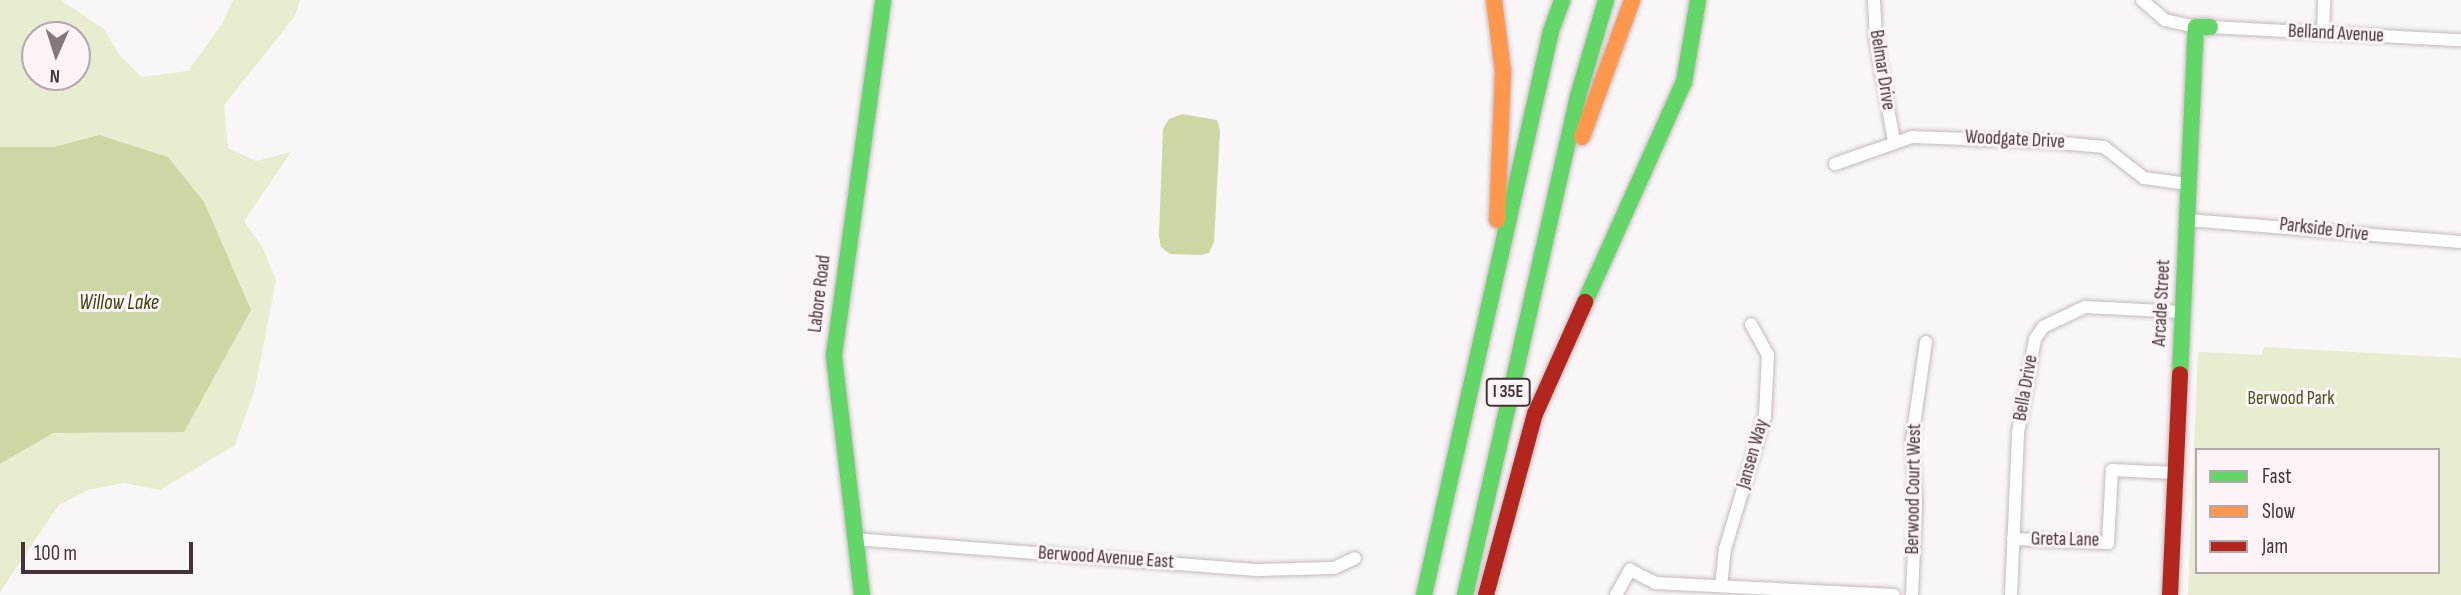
<!DOCTYPE html>
<style>
body{margin:0}
#map{position:relative;width:2461px;height:595px;overflow:hidden;background:#faf6f7;font-family:"Sofia Sans Condensed",sans-serif}
div>[style]{position:absolute}
.green>*{inset:0;background:#e7edce}
.water>*{inset:0;background:#cdd7a4}
.roads{filter:drop-shadow(0 0 2px #c3babd) drop-shadow(0 0 2px #c3babd)}
.street>*{height:12px;margin:-6px;padding:0 6px;transform-origin:6px;border-radius:6px;background:#fefefe}
.fast>*{height:16px;margin:-8px;padding:0 8px;transform-origin:8px;border-radius:8px;background:#63d668}
.slow>*{height:16px;margin:-8px;padding:0 8px;transform-origin:8px;border-radius:8px;background:#ff974d}
.jam>*{height:16px;margin:-8px;padding:0 8px;transform-origin:8px;border-radius:8px;background:#b3261e}
span{translate:-50% -50%;white-space:nowrap;text-align:center;line-height:1.15;-webkit-text-stroke:6px #fcf4f6;paint-order:stroke}
.shield-label span{padding:2px 5px;background:#fcf4f6;border:2px solid;border-radius:5px;-webkit-text-stroke-width:0}
.shield-label{font-size:18px;color:#443439;font-weight:700}
.street-label{font-size:19px;color:#443439}
.park-label{font-size:19px;color:#48521e}
.water-label{font-size:21px;color:#3b440e;font-style:italic}
.legend{position:absolute;left:2195px;top:448px;width:245px;height:126px;box-sizing:border-box;background:#fcf4f6;border:2px solid #b2a7aa;margin:0;padding:9px 12px;list-style:none;font-size:21px;color:#443439}
.legend li{display:flex;align-items:center;gap:14px;height:35px}
.legend b{width:35px;border:2px solid #b2a7aa}
.north{position:absolute;left:21px;top:21px;width:70px;height:70px;box-sizing:border-box;background:#fcf4f6;border:2px solid #b2a7aa;border-radius:50%;rotate:183deg;font-size:19px;font-weight:700;line-height:28px;text-align:center;color:#443439}
.north::after{content:'';display:block;margin:auto;width:24px;height:32px;background:#84787c;clip-path:polygon(50% 0,100% 100%,50% 72%,0 100%)}
.scale{position:absolute;left:21px;top:542px;width:172px;height:32px;box-sizing:border-box;border:4px solid #443439;border-top:0;padding-left:9px;font-size:21px;line-height:24px;white-space:nowrap;color:#443439;-webkit-text-stroke:5px #fcf4f6;paint-order:stroke}
</style>
<div id="map">
<div class="green">
<div style="clip-path:polygon(evenodd,0 0,61px 0,104px 29px,120px 56px,142px 77px,188px 71px,222px 24px,233px 0,300px 0,295px 16px,224px 105px,228px 148px,256px 161px,291px 152px,244px 221px,263px 248px,276px 280px,255px 389px,235px 445px,160px 490px,123px 483px,88px 490px,59px 505px,0 592px,0 464px,53px 433px,184px 432px,99px 135px,54px 147px,0 147px,0 0,35px 35px,77px 35px,77px 77px,35px 77px,35px 35px)"></div>
<div style="clip-path:polygon(evenodd,2264px 347px,2461px 358px,2461px 595px,2188px 595px,2198px 352px,2262px 355px,2264px 347px,2197px 450px,2438px 450px,2438px 572px,2197px 572px,2197px 450px)"></div>
</div>
<div class="water">
<div style="clip-path:polygon(1182px 114px,1217px 120px,1220px 131px,1214px 242px,1209px 253px,1200px 255px,1170px 254px,1161px 247px,1159px 236px,1163px 129px,1169px 119px)"></div>
<div style="clip-path:polygon(99px 135px,168px 157px,204px 202px,251px 310px,184px 432px,53px 433px,0 464px,0 147px,54px 147px)"></div>
</div>
<div class="roads">
<div class="street">
<div style="left:1874px;top:0;width:41px;rotate:87.2deg"></div>
<div style="left:1876px;top:41px;width:102px;rotate:79.8deg"></div>
<div style="left:2142px;top:0;width:30px;rotate:41deg"></div>
<div style="left:2165px;top:20px;width:32px;rotate:13deg"></div>
<div style="left:2210px;top:27px;width:251px;rotate:3deg"></div>
<div style="left:2323px;top:33px;width:33px;rotate:-88deg"></div>
<div style="left:1835px;top:164px;width:82px;rotate:-19.3deg"></div>
<div style="left:1912px;top:137px;width:138px;rotate:2.1deg"></div>
<div style="left:2050px;top:142px;width:54px;rotate:5.3deg"></div>
<div style="left:2104px;top:147px;width:51px;rotate:37.8deg"></div>
<div style="left:2144px;top:178px;width:44px;rotate:7.8deg"></div>
<div style="left:2187px;top:220px;width:275px;rotate:4.6deg"></div>
<div style="left:854px;top:539px;width:406px;rotate:4.4deg"></div>
<div style="left:1259px;top:570px;width:75px;rotate:-1.5deg"></div>
<div style="left:1334px;top:568px;width:23px;rotate:-25deg"></div>
<div style="left:2013px;top:539px;width:95px;rotate:2.4deg"></div>
<div style="left:2108px;top:543px;width:73px;rotate:-86.9deg"></div>
<div style="left:2112px;top:470px;width:63px;rotate:2.7deg"></div>
<div style="left:1721px;top:586px;width:37px;rotate:-84deg"></div>
<div style="left:1725px;top:549px;width:139px;rotate:-73.3deg"></div>
<div style="left:1765px;top:416px;width:61px;rotate:-87.2deg"></div>
<div style="left:1768px;top:355px;width:35px;rotate:-119deg"></div>
<div style="left:1616px;top:595px;width:29px;rotate:-61deg"></div>
<div style="left:1630px;top:570px;width:28px;rotate:27deg"></div>
<div style="left:1655px;top:583px;width:239px;rotate:2.9deg"></div>
<div style="left:1912px;top:595px;width:92px;rotate:-87.5deg"></div>
<div style="left:1916px;top:503px;width:64px;rotate:-93.6deg"></div>
<div style="left:1912px;top:439px;width:98px;rotate:-81.8deg"></div>
<div style="left:2011px;top:595px;width:162px;rotate:-87.5deg"></div>
<div style="left:2018px;top:433px;width:96px;rotate:-79.7deg"></div>
<div style="left:2035px;top:339px;width:14px;rotate:-56deg"></div>
<div style="left:2043px;top:327px;width:47px;rotate:-25.5deg"></div>
<div style="left:2085px;top:307px;width:97px;rotate:3deg"></div>
</div>
<div class="fast">
<div style="left:1585px;top:302px;width:241px;rotate:-65.8deg"></div>
<div style="left:1684px;top:82px;width:83px;rotate:-80.3deg"></div>
<div style="left:2180px;top:374px;width:347px;rotate:-87.4deg"></div>
<div style="left:2196px;top:27px;width:14px"></div>
<div style="left:862px;top:595px;width:242px;rotate:-96.7deg"></div>
<div style="left:834px;top:355px;width:358px;rotate:-82.1deg"></div>
<div style="left:1424px;top:595px;width:578px;rotate:-77.31deg"></div>
<div style="left:1551px;top:31px;width:33px;rotate:-70deg"></div>
<div style="left:1465px;top:595px;width:512px;rotate:-77.24deg"></div>
<div style="left:1578px;top:96px;width:100px;rotate:-73.7deg"></div>
</div>
<div class="slow">
<div style="left:1494px;top:0;width:72px;rotate:82.8deg"></div>
<div style="left:1503px;top:71px;width:149px;rotate:92.3deg"></div>
<div style="left:1582px;top:137px;width:146px;rotate:-69.9deg"></div>
</div>
<div class="jam">
<div style="left:1486px;top:595px;width:188px;rotate:-74.9deg"></div>
<div style="left:1535px;top:414px;width:123px;rotate:-65.9deg"></div>
<div style="left:2170px;top:595px;width:221px;rotate:-87.4deg"></div>
</div>
</div>
<div class="shield-label">
<span style="left:1508px;top:392px">I 35E</span>
</div>
<div class="street-label">
<span style="left:2336px;top:34px;rotate:3deg">Belland Avenue</span>
<span style="left:1882px;top:70px;rotate:81deg">Belmar Drive</span>
<span style="left:2015px;top:140px;rotate:3deg">Woodgate Drive</span>
<span style="left:2324px;top:230px;rotate:7deg">Parkside Drive</span>
<span style="left:820px;top:294px;rotate:-83deg">Labore Road</span>
<span style="left:2162px;top:303px;rotate:-87deg">Arcade Street</span>
<span style="left:2026px;top:388px;rotate:-80deg">Bella Drive</span>
<span style="left:1753px;top:454px;rotate:-74deg">Jansen Way</span>
<span style="left:1914px;top:489px;rotate:-89deg">Berwood Court West</span>
<span style="left:2065px;top:540px;rotate:1deg">Greta Lane</span>
<span style="left:1106px;top:558px;rotate:4deg">Berwood Avenue East</span>
</div>
<div class="park-label">
<span style="left:2291px;top:399px">Berwood Park</span>
</div>
<div class="water-label">
<span style="left:119px;top:303px">Willow Lake</span>
</div>
<ul class="legend">
<li><b style="height:9px;background:#63d668"></b>Fast</li>
<li><b style="height:9px;background:#ff974d"></b>Slow</li>
<li><b style="height:9px;background:#b3261e"></b>Jam</li>
</ul>
<div class="north">N</div>
<div class="scale">100 m</div>
</div>
